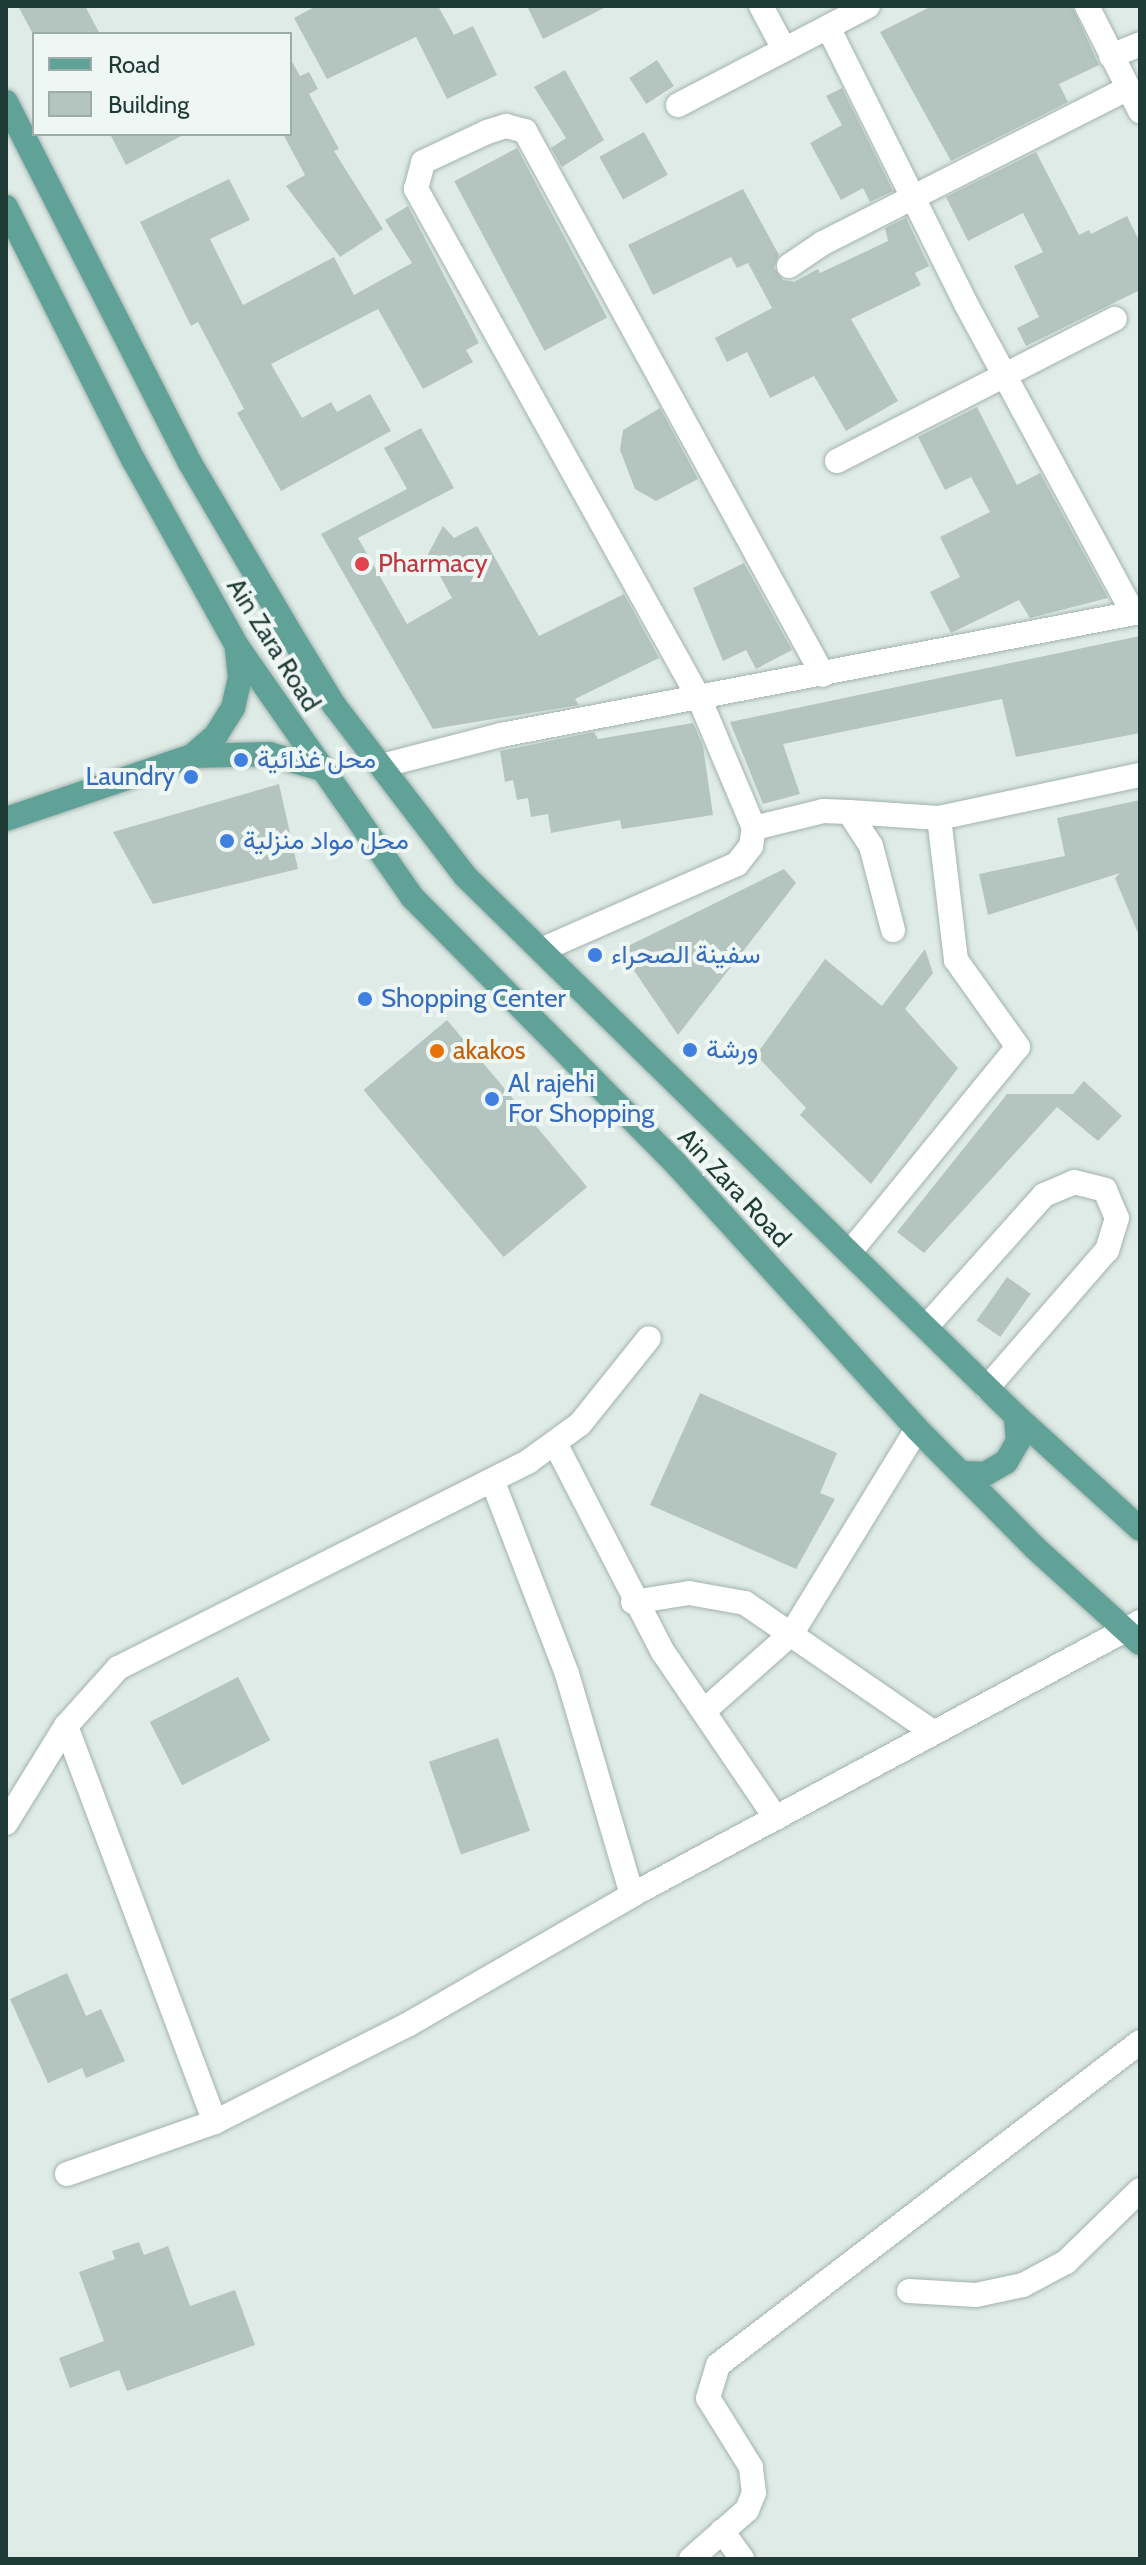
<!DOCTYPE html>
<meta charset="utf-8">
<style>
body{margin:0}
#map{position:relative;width:1146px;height:2565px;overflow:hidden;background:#dfebe6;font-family:Cabin,Vazirmatn,sans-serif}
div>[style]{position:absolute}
.building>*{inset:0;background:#b4c5c0;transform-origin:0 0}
.roads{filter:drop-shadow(0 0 2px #a2b3ae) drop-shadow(0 0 2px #a2b3ae)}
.minor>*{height:24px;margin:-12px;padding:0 12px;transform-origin:12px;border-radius:12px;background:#fff}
.major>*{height:24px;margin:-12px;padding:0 12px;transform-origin:12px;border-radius:12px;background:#61a298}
.dots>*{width:22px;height:22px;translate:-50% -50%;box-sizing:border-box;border:4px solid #eff7f4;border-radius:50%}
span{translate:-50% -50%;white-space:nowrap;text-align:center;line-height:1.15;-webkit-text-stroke:8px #eff7f4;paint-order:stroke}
.health-label{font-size:26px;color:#be3a42}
.left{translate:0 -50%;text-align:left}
.street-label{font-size:26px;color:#1f3b36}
.shop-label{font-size:26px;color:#366cbe}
.right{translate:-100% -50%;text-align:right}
.food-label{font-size:26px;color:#c56008}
.frame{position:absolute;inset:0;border:8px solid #1f3b36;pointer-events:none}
.legend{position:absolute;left:32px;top:32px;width:260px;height:104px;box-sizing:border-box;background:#eff7f4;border:2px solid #9caca8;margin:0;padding:10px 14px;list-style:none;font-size:24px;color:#1f3b36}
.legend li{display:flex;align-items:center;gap:16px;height:40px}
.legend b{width:40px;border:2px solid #9caca8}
</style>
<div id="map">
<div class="building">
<div style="clip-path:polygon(18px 6px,85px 6px,100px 34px,33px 34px)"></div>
<div style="clip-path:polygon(316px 6px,438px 6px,454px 35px,473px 26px,497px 75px,447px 99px,416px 37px,327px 79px,294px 18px)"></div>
<div style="clip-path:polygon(527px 6px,608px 6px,543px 39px)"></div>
<div style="clip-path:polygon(932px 6px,1072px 6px,1099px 65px,1059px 84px,1068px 102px,951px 161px,880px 32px)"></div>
<div style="clip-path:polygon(290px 58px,300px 76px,309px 72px,318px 89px,309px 94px,339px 149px,334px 151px,383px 229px,340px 257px,286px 186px,305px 175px,283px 134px,290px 134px)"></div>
<div style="left:657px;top:60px;width:31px;height:33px;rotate:57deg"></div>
<div style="clip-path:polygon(565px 70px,604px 140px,562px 167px,551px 148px,566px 138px,534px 87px)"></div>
<div style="clip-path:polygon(842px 88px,893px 191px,870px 202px,863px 188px,841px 200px,810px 143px,842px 125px,826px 96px)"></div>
<div style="left:644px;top:132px;width:49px;height:51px;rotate:61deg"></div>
<div style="clip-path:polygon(110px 134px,185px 134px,126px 165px)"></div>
<div style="left:517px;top:148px;width:192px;height:71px;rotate:62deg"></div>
<div style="clip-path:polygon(1036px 152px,1079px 235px,1089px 230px,1091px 234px,1127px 216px,1140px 242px,1140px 290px,1026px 346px,1017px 328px,1039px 317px,1014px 266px,1043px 252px,1023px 213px,968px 241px,946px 197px)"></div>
<div style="clip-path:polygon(229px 179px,250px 220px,210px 239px,243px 305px,334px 257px,354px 295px,412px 263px,385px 220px,408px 206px,479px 343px,466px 350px,473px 362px,423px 389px,378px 309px,271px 364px,302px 418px,331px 402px,337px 412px,370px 394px,391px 431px,281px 491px,237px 413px,244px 409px,198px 322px,191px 326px,140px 222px)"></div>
<div style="clip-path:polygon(743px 189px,779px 255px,774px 268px,783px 280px,794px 282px,818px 269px,820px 273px,888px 241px,885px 228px,906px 218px,929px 266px,915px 273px,921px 285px,851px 319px,898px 401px,846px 431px,814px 376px,770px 398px,747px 352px,727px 362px,715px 338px,772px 308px,748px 263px,737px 268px,731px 257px,653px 295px,628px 245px)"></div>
<div style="clip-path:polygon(977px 407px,1017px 485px,1040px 473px,1108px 598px,1030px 618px,1019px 600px,951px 633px,930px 592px,960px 577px,940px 537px,990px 512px,971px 477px,945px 490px,918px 437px)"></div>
<div style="clip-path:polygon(660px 408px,698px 479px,656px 501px,635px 489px,620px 450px,623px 430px)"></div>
<div style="clip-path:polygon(421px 428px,454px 488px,358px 538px,407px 624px,452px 598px,428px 554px,443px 526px,454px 538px,477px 526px,539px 636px,624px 594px,659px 658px,575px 699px,579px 705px,433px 729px,321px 534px,407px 489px,384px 448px)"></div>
<div style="clip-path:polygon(744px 563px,792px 650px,756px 669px,746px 650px,723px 661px,693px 588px)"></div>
<div style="clip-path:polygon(1140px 636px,1140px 733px,1016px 757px,1002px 699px,783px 744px,800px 794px,763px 804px,730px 722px)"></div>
<div style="clip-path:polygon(693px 723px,703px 746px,713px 815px,622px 829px,620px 820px,551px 833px,548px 814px,531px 817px,528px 798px,517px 800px,513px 780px,505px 782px,500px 751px,594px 732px,598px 739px)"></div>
<div style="clip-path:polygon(279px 784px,298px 869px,153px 904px,113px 832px)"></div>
<div style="clip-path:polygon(1140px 800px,1140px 938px,1115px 878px,1120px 873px,988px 915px,979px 874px,1065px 856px,1057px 818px)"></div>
<div style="clip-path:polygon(784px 869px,796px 883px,678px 1035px,620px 950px)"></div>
<div style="clip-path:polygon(925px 949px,933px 973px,905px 1009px,958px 1068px,871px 1184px,800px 1115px,806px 1108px,756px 1055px,825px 959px,882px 1006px)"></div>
<div style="left:447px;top:1020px;width:218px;height:109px;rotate:50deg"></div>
<div style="clip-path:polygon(1084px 1081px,1122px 1116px,1098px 1141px,1057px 1107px,924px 1253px,897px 1232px,1007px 1094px,1073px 1094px)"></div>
<div style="left:1007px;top:1277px;width:29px;height:53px;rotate:35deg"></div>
<div style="clip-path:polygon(700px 1393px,837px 1453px,820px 1493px,835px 1499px,796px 1569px,650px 1505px)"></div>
<div style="left:238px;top:1677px;width:71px;height:99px;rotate:63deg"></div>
<div style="left:498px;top:1738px;width:98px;height:73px;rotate:71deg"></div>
<div style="clip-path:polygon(67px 1973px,86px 2016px,101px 2009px,125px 2061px,86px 2078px,82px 2068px,48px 2083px,10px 1999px)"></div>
<div style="clip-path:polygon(139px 2242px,144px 2255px,168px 2246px,190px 2306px,235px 2290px,255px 2345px,127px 2391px,119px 2370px,70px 2388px,59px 2358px,104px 2341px,79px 2272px,115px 2259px,112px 2251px)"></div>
</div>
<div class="roads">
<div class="minor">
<div style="left:761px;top:6px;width:49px;rotate:61.9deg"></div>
<div style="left:1087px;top:6px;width:118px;rotate:63.2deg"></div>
<div style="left:828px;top:27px;width:309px;rotate:63.5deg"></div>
<div style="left:966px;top:304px;width:351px;rotate:61.6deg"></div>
<div style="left:1111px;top:56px;width:31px;rotate:-22deg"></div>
<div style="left:678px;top:105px;width:214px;rotate:-27.5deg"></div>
<div style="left:789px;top:266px;width:41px;rotate:-34.1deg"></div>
<div style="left:823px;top:243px;width:342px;rotate:-26.9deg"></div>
<div style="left:837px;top:461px;width:312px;rotate:-27.1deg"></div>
<div style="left:381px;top:766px;width:124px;rotate:-14.5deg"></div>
<div style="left:501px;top:735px;width:651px;rotate:-10.9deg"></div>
<div style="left:849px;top:812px;width:90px;rotate:3.8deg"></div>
<div style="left:754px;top:828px;width:71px;rotate:-13.8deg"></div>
<div style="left:823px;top:811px;width:26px;rotate:2deg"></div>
<div style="left:849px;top:812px;width:40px;rotate:57.1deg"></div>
<div style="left:871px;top:846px;width:87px;rotate:75.3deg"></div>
<div style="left:541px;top:950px;width:214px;rotate:-23.7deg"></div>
<div style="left:737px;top:864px;width:23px;rotate:-52deg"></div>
<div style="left:751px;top:846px;width:18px;rotate:-81deg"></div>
<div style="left:754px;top:828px;width:139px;rotate:-112.9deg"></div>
<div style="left:700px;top:700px;width:585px;rotate:-119.06deg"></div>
<div style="left:416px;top:189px;width:28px;rotate:-75deg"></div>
<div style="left:423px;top:162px;width:71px;rotate:-25.1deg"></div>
<div style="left:487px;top:132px;width:20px;rotate:-18deg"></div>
<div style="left:506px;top:126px;width:20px;rotate:15deg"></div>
<div style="left:525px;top:131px;width:620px;rotate:61.29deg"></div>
<div style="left:850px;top:1252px;width:265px;rotate:-50.7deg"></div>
<div style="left:1018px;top:1047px;width:107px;rotate:-125.5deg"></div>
<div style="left:956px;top:960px;width:143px;rotate:-96.8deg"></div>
<div style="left:939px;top:818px;width:206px;rotate:-12.1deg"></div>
<div style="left:926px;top:1327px;width:177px;rotate:-48.2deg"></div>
<div style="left:1044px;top:1195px;width:33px;rotate:-23deg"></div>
<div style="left:1074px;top:1182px;width:32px;rotate:14deg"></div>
<div style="left:1105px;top:1190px;width:30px;rotate:67deg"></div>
<div style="left:1117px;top:1218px;width:34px;rotate:107deg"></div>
<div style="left:1107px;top:1250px;width:183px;rotate:131deg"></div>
<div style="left:556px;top:1445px;width:233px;rotate:62.7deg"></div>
<div style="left:663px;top:1652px;width:201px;rotate:55.8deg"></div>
<div style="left:493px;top:1482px;width:206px;rotate:68.9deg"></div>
<div style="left:567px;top:1674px;width:230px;rotate:73.6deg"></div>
<div style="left:633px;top:1602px;width:57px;rotate:-9.1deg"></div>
<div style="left:689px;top:1593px;width:57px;rotate:10.1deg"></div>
<div style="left:745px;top:1603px;width:228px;rotate:34.5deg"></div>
<div style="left:704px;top:1711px;width:118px;rotate:-41.6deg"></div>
<div style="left:792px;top:1633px;width:239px;rotate:-58.5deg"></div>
<div style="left:66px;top:1726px;width:423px;rotate:69.4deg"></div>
<div style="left:6px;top:1823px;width:114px;rotate:-58.3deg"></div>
<div style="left:66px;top:1726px;width:78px;rotate:-48.1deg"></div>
<div style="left:118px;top:1668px;width:460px;rotate:-26.7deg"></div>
<div style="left:529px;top:1461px;width:63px;rotate:-36deg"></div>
<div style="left:580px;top:1424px;width:110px;rotate:-51.3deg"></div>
<div style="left:67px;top:2174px;width:157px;rotate:-19.4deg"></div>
<div style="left:215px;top:2122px;width:217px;rotate:-26.8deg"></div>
<div style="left:409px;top:2024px;width:258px;rotate:-30deg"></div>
<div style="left:632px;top:1895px;width:577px;rotate:-28.25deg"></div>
<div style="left:909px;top:2291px;width:67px;rotate:3.4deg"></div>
<div style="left:976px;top:2295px;width:48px;rotate:-12deg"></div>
<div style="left:1023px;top:2285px;width:49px;rotate:-28.1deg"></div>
<div style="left:1066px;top:2262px;width:103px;rotate:-44.2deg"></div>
<div style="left:722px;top:2531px;width:34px;rotate:54deg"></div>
<div style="left:691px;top:2559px;width:74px;rotate:-41.2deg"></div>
<div style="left:747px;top:2510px;width:18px;rotate:-68deg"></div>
<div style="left:754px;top:2493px;width:26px;rotate:-97deg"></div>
<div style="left:751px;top:2467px;width:81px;rotate:-121.9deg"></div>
<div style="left:708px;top:2398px;width:34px;rotate:-73deg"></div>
<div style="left:718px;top:2365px;width:531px;rotate:-37.43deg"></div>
</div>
<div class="major">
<div style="left:6px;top:102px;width:405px;rotate:63deg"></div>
<div style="left:190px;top:463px;width:212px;rotate:59.5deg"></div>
<div style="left:298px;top:646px;width:69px;rotate:58.6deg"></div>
<div style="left:334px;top:705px;width:215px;rotate:52.5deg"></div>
<div style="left:465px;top:876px;width:771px;rotate:44.42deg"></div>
<div style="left:1016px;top:1416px;width:168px;rotate:42.3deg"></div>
<div style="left:6px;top:207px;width:284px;rotate:63.3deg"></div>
<div style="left:134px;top:461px;width:212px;rotate:60.9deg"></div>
<div style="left:237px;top:646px;width:306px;rotate:55.1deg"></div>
<div style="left:412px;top:897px;width:377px;rotate:45.3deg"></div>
<div style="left:677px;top:1165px;width:357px;rotate:47.7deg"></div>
<div style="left:917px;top:1429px;width:166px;rotate:45.2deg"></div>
<div style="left:1034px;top:1547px;width:143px;rotate:42.2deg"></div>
<div style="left:192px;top:756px;width:32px;rotate:-41deg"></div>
<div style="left:216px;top:735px;width:32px;rotate:-58deg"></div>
<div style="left:233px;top:708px;width:31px;rotate:-77deg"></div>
<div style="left:240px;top:678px;width:31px;rotate:-96deg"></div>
<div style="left:6px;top:819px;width:196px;rotate:-18.7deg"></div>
<div style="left:192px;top:756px;width:77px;rotate:-1.5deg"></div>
<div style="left:269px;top:754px;width:51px;rotate:15.9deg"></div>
<div style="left:961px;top:1473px;width:24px;rotate:2deg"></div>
<div style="left:985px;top:1474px;width:24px;rotate:-30deg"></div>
<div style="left:1006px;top:1462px;width:24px;rotate:-60deg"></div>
<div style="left:1018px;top:1441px;width:25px;rotate:-95deg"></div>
</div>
</div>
<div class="dots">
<div style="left:362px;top:564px;background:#e0444e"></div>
<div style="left:241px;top:760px;background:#3f7fe0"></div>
<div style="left:191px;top:777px;background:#3f7fe0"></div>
<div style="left:227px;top:841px;background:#3f7fe0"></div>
<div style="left:595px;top:955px;background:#3f7fe0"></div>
<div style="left:365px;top:999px;background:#3f7fe0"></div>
<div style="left:690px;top:1050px;background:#3f7fe0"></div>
<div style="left:437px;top:1051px;background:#e8710a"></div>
<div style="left:492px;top:1099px;background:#3f7fe0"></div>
</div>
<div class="health-label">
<span class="left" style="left:378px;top:564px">Pharmacy</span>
</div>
<div class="street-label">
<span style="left:273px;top:645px;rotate:58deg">Ain Zara Road</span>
<span style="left:734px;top:1188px;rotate:47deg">Ain Zara Road</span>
</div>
<div class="shop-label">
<span class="left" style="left:257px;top:760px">محل غذائية</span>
<span class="right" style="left:175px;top:777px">Laundry</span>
<span class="left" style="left:243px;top:841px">محل مواد منزلية</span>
<span class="left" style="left:611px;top:955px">سفينة الصحراء</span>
<span class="left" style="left:381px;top:999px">Shopping Center</span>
<span class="left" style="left:706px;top:1050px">ورشة</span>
<span class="left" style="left:508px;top:1099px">Al rajehi<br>For Shopping</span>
</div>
<div class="food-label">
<span class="left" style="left:453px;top:1051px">akakos</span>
</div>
<div class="frame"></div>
<ul class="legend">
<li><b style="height:10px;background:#61a298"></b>Road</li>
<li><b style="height:22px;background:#b4c5c0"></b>Building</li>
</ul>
</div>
